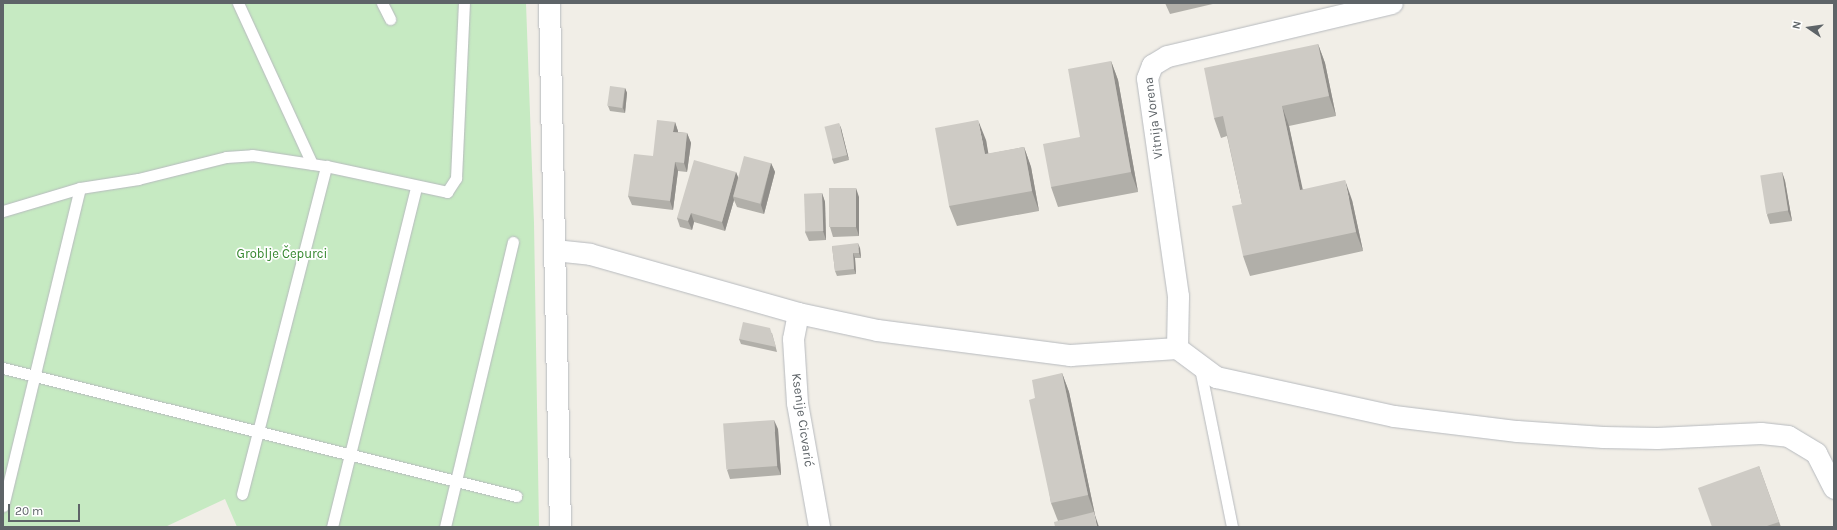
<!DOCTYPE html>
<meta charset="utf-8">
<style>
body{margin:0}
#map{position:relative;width:1837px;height:530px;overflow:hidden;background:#f1eee7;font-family:Karla,sans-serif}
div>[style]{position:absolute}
.green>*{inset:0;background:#c6eac2}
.roads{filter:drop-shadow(0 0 1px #b7babe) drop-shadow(0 0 1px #b7babe)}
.lane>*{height:11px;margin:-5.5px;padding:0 5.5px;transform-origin:5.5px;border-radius:5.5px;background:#fff}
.street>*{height:21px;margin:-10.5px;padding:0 10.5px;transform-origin:10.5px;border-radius:10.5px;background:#fff}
.wall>*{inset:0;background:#b1afa9}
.shaded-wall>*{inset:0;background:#908e8a}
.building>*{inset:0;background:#cecbc5;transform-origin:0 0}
span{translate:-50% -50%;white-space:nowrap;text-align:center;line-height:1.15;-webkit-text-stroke:3.5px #fff;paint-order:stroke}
.street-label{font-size:13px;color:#5e6468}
.park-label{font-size:13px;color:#35872e}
.frame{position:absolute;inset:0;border:4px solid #5e6468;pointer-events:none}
.north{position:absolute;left:1789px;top:8px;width:40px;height:40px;-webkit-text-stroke:3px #fff;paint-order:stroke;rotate:283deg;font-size:11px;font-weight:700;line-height:16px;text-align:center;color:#5e6468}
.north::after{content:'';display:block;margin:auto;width:14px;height:18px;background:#5e6468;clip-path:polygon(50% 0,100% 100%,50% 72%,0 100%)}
.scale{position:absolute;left:8px;top:504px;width:72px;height:18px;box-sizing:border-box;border:2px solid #5e6468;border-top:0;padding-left:5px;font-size:12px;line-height:14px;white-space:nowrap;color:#5e6468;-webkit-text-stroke:3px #fff;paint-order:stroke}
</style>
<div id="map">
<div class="green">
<div style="clip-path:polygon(3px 3px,526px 3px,534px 223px,539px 527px,237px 527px,225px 499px,165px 527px,3px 527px)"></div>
</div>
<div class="roads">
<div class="lane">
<div style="left:238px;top:3px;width:177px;rotate:65.3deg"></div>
<div style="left:382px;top:3px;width:18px;rotate:63deg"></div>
<div style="left:3px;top:211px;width:80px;rotate:-16.6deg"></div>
<div style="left:80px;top:188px;width:59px;rotate:-8.8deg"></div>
<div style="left:138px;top:179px;width:91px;rotate:-14deg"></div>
<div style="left:226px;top:157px;width:26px;rotate:-4deg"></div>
<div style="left:252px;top:155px;width:75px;rotate:8.5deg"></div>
<div style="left:326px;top:166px;width:124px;rotate:12.1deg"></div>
<div style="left:447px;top:192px;width:17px;rotate:-57deg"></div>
<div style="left:456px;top:178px;width:175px;rotate:-87.4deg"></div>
<div style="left:3px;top:368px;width:529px;rotate:14.01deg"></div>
<div style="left:1200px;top:368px;width:162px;rotate:78.6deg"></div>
<div style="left:242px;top:494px;width:339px;rotate:-75.6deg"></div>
<div style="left:3px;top:506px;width:327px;rotate:-76.4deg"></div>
<div style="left:332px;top:527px;width:350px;rotate:-76.1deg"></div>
<div style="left:445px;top:527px;width:293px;rotate:-76.6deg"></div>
</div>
<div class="street">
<div style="left:549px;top:3px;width:524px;rotate:88.8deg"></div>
<div style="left:554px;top:250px;width:36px;rotate:6deg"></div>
<div style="left:590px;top:254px;width:216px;rotate:15.8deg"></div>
<div style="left:798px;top:313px;width:81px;rotate:12.1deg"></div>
<div style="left:877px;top:330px;width:195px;rotate:7.4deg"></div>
<div style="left:1070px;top:355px;width:107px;rotate:-3.7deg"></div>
<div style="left:1177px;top:348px;width:49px;rotate:36.6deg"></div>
<div style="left:1216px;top:377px;width:182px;rotate:12.4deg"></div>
<div style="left:1394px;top:416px;width:124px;rotate:7deg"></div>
<div style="left:1517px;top:431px;width:86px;rotate:4deg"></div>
<div style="left:1603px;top:437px;width:54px;rotate:1.1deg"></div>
<div style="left:1657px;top:438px;width:104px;rotate:-2.8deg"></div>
<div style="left:1761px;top:433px;width:27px;rotate:6deg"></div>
<div style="left:1788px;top:436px;width:33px;rotate:31deg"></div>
<div style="left:1816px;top:453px;width:39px;rotate:63deg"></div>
<div style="left:798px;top:313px;width:26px;rotate:101deg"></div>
<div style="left:793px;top:339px;width:64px;rotate:86.4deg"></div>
<div style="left:797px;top:403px;width:126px;rotate:79.9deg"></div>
<div style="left:1177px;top:348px;width:52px;rotate:-88.9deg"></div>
<div style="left:1178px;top:296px;width:220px;rotate:-98.1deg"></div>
<div style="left:1147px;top:78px;width:14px;rotate:-69deg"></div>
<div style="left:1152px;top:65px;width:17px;rotate:-31deg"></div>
<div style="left:1167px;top:56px;width:231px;rotate:-13.3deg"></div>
</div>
</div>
<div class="wall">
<div style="clip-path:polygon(1165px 3px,1217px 3px,1170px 14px)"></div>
<div style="clip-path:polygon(1318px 44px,1325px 63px,1336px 116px,1289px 126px,1302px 189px,1352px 200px,1363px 251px,1250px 276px,1243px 256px,1242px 204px,1227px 136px,1221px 138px,1214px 118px)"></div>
<div style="clip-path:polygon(1111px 61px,1118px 80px,1138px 192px,1058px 207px,1051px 187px,1080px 137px)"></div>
<div style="clip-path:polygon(625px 88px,627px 93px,625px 113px,610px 111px,608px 106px)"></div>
<div style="clip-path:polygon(675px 122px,678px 132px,687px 133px,691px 143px,687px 172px,678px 171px,673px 210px,632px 205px,628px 196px)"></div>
<div style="clip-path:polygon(841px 128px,849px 160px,834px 164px,832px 159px)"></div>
<div style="clip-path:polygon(986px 140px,988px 154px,1024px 147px,1031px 167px,1039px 211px,957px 226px,949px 206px)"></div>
<div style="clip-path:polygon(771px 163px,775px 172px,764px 214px,737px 207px,734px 200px,725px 231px,694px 222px,692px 230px,680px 227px,677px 218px,736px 172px,738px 178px)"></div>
<div style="clip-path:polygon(1782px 172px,1785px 181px,1792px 221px,1770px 224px,1767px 215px)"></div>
<div style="clip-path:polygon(822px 193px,825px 202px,826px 240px,809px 241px,805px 232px)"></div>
<div style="clip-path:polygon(859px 197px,859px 236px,833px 237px,830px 227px)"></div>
<div style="clip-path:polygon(832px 246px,860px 248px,861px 258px,855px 258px,856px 274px,837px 276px,835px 271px)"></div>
<div style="clip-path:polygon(772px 333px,777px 352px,741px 344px,739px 339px)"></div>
<div style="clip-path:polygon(1062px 373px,1069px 392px,1095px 515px,1058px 521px,1051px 503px,1035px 398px)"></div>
<div style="clip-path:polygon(778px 429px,781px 475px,730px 479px,727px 470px)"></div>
<div style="clip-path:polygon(1759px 466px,1781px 527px,1712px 527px)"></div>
</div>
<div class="shaded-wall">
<div style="clip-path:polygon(1318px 44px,1325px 63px,1336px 116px,1329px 96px)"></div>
<div style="clip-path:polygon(1111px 61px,1118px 80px,1138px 192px,1131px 172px)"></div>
<div style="clip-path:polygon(625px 88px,627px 93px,625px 113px,623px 108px)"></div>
<div style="clip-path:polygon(1282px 106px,1289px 126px,1307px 209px,1300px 190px)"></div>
<div style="clip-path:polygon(978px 120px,986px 140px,992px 174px,985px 154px)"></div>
<div style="clip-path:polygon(675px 122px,678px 131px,677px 141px,673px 132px)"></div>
<div style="clip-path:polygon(839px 123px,841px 128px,849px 160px,847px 155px)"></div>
<div style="clip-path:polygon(687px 133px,691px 143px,687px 172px,684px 163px)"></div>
<div style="clip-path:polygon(1024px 147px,1031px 167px,1039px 211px,1032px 191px)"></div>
<div style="clip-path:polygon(675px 162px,678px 171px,673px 210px,670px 201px)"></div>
<div style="clip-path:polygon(771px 163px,775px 172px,764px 214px,761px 205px)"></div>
<div style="clip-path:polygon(736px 172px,740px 182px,733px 197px,734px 200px,725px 231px,722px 222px)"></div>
<div style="clip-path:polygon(1782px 172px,1785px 181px,1792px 221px,1788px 211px)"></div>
<div style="clip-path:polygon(1345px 180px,1352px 200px,1363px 251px,1356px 232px)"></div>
<div style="clip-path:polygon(856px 188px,859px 197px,859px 236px,856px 227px)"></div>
<div style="clip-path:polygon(822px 193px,825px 202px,826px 240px,823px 231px)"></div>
<div style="clip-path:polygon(691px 213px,694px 222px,692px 230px,688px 221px)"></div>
<div style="clip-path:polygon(858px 243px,860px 248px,861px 258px,859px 253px)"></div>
<div style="clip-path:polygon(853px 253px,855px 258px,856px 274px,854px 269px)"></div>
<div style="clip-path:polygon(1062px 373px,1069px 392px,1095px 515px,1088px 495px)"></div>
<div style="clip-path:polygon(774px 420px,778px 429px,781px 475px,777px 466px)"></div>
<div style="clip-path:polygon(1094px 512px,1099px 527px,1097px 527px)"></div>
</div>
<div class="building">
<div style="clip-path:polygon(1318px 44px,1329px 96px,1282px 106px,1300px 190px,1345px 180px,1356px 232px,1243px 256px,1232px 206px,1242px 204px,1223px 116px,1214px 118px,1204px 68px)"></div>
<div style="clip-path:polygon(1111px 61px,1131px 172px,1051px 187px,1043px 144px,1080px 137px,1068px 69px)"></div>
<div style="left:610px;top:86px;width:15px;height:20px;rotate:8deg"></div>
<div style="clip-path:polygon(657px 120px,675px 122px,673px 132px,687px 133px,684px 163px,675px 162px,670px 201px,628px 196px,634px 154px,653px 156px)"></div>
<div style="clip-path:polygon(978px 120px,985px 154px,1024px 147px,1032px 191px,949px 206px,935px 128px)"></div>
<div style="left:839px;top:123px;width:33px;height:15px;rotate:76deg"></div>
<div style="left:744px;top:156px;width:28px;height:42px;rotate:15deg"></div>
<div style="clip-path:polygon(694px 160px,736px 172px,722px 222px,691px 213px,688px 221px,677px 218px)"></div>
<div style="left:1782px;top:172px;width:39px;height:22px;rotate:81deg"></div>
<div style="left:829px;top:188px;width:27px;height:39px"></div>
<div style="left:822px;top:193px;width:38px;height:18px;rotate:88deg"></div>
<div style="clip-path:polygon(858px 243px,859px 253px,853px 253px,854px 269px,835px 271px,832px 246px)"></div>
<div style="clip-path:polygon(743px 322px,770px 328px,776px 347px,739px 339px)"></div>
<div style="clip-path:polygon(1062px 373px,1088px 495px,1051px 503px,1029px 400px,1035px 398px,1032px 380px)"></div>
<div style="left:774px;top:420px;width:46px;height:51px;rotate:86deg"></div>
<div style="clip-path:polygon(1759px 466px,1779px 522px,1764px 527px,1712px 527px,1698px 488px)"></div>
<div style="clip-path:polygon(1094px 512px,1097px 527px,1055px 527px,1054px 522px)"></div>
</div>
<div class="street-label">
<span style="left:1154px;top:118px;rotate:-97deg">Vitnija Vorena</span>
<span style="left:802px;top:420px;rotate:82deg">Ksenije Cicvarić</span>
</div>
<div class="park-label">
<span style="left:282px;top:254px">Groblje Čepurci</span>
</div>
<div class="frame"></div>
<div class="north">N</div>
<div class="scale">20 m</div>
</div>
